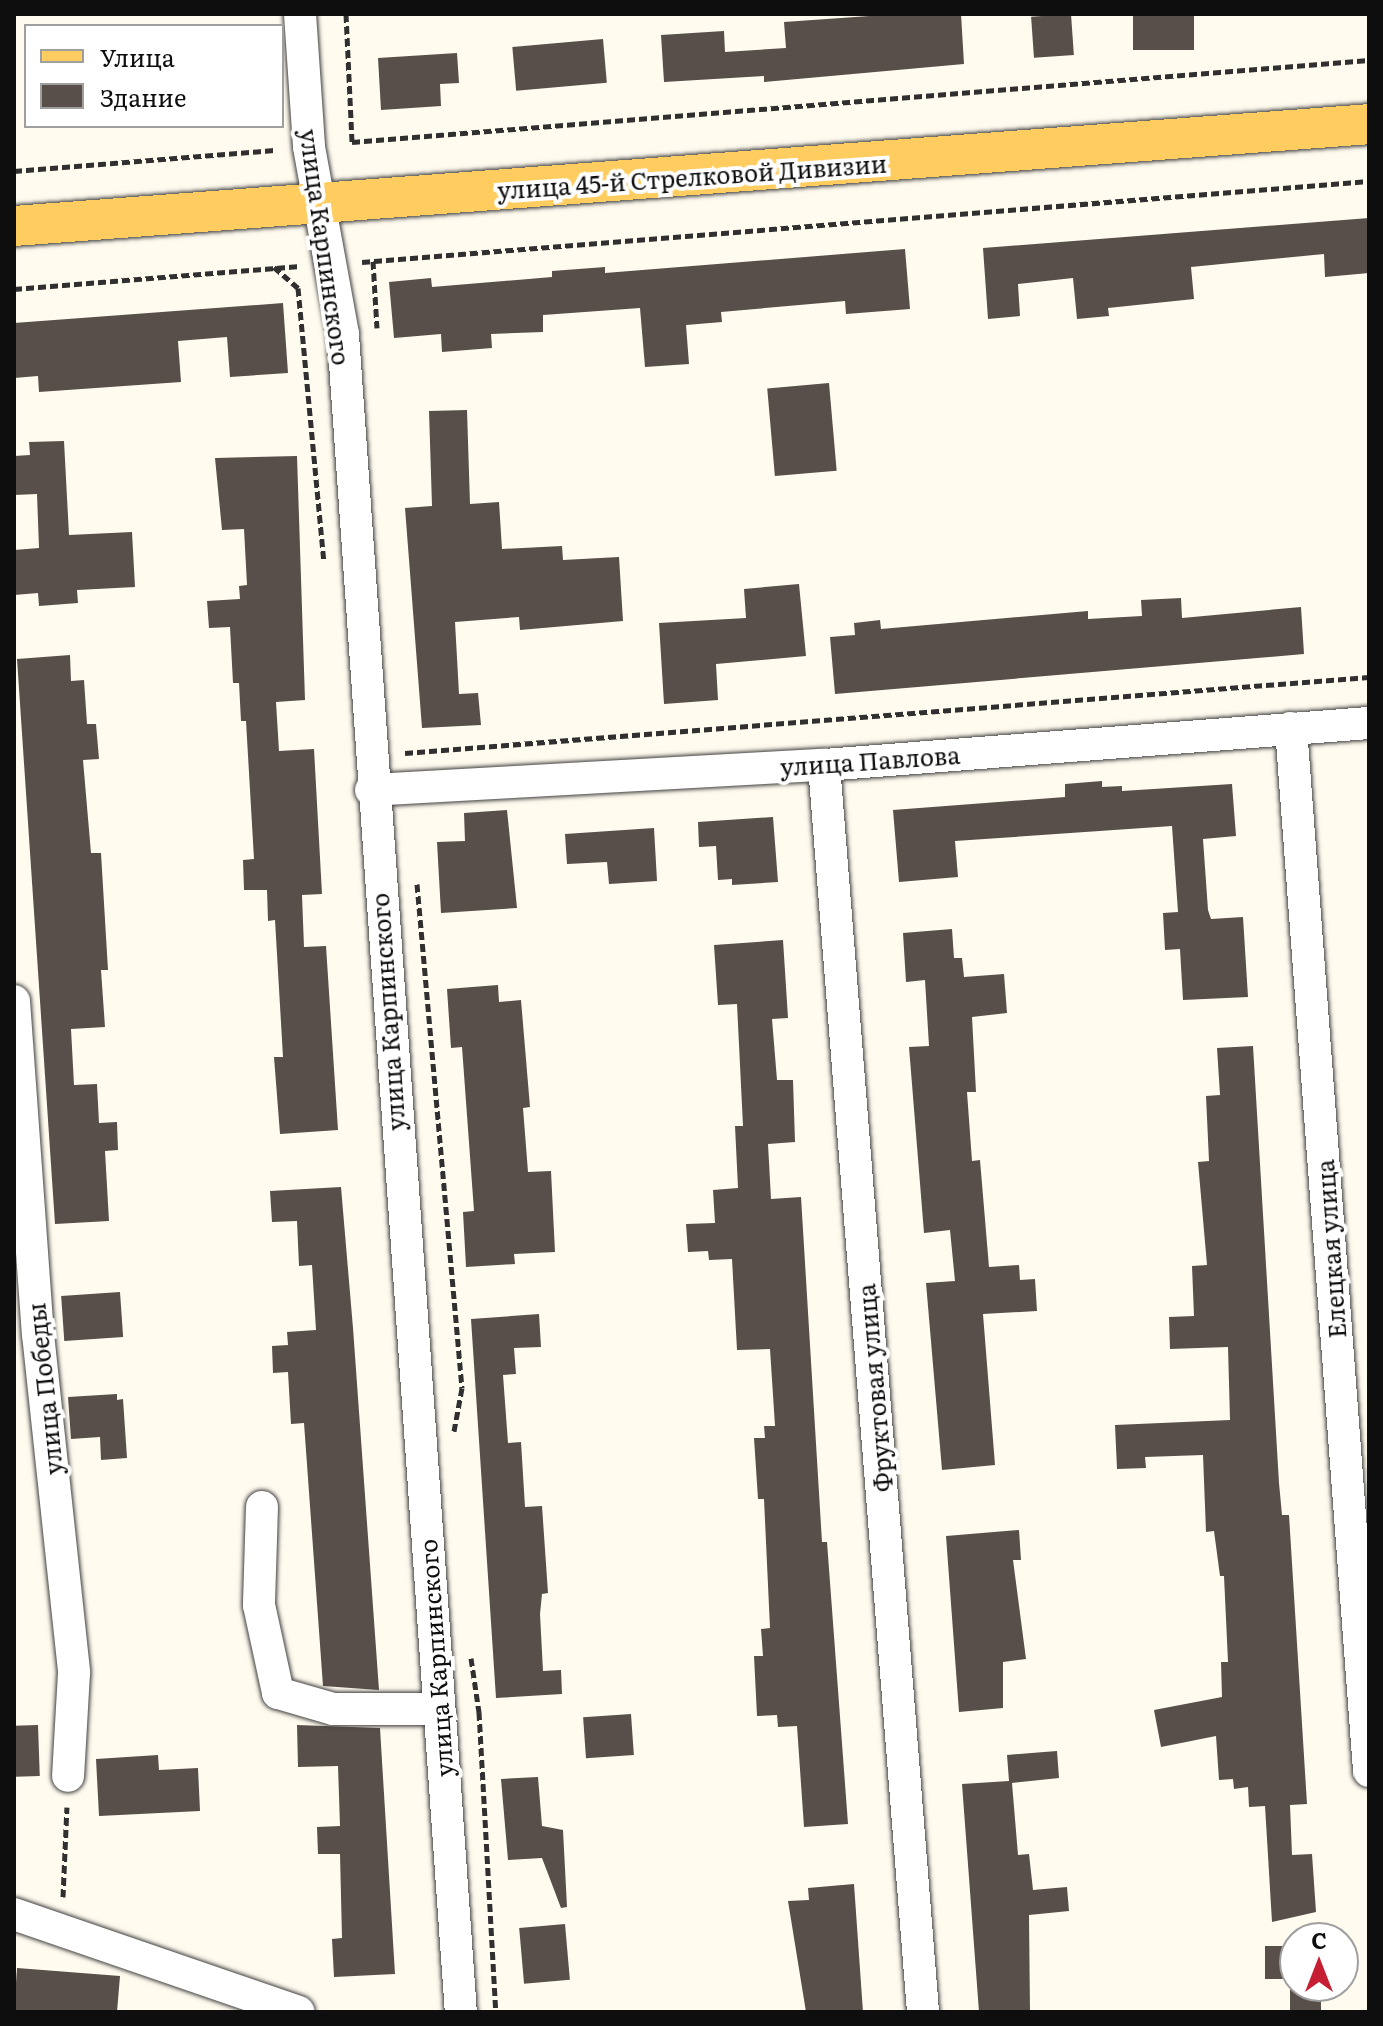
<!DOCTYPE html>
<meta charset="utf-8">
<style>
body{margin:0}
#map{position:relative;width:1383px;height:2026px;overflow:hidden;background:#fffbef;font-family:Literata,serif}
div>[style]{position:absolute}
.building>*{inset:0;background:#584e4a;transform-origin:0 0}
.path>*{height:5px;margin-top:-2.5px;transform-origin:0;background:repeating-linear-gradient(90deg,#303030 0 8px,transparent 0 12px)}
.roads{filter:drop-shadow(0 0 2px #414141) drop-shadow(0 0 2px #414141)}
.minor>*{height:32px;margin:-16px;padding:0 16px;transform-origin:16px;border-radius:16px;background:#fff}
.major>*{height:40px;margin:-20px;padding:0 20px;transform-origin:20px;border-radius:20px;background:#ffcc5f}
span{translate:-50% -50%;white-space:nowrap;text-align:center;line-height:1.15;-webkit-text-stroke:8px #fff;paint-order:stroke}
.street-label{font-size:24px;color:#0e0e0e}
.frame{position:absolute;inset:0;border:16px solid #0e0e0e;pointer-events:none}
.legend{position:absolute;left:24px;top:24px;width:260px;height:104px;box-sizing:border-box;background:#fff;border:2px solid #9f9f9f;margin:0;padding:10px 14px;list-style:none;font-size:24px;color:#0e0e0e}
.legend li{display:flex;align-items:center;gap:16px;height:40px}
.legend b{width:40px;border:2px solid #9f9f9f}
.north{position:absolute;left:1279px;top:1922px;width:80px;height:80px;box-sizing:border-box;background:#fff;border:2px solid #9f9f9f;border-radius:50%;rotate:0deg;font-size:22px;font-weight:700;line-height:32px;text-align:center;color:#0e0e0e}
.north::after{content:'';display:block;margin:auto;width:28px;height:36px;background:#c61e33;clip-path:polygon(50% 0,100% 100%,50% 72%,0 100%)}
</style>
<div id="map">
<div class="building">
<div style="clip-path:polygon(898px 14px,961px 14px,964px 64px,764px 82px,764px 76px,664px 82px,661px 35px,724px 31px,725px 52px,786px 48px,784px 22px)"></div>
<div style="left:1071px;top:14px;width:41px;height:40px;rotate:86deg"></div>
<div style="left:1133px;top:14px;width:61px;height:36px"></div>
<div style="left:603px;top:39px;width:44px;height:91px;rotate:85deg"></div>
<div style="clip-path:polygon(457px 53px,459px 83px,440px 84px,441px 106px,381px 110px,378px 58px)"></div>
<div style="clip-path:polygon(1369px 218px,1369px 273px,1325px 277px,1324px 254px,1191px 267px,1194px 299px,1108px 308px,1109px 316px,1077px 319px,1073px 278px,1018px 284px,1020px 316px,988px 319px,983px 248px)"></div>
<div style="clip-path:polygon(905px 249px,910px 309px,846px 314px,845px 301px,721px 312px,722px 322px,686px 325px,689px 364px,645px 367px,640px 308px,543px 315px,543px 332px,491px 334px,492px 348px,442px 352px,441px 334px,394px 338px,389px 282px,431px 278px,432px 287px,552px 277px,552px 271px,605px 267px,605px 273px)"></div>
<div style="clip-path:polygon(283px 303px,288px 373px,230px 377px,227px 337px,178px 341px,181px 382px,39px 392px,38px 376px,14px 378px,14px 323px)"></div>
<div style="left:829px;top:383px;width:88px;height:62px;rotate:85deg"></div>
<div style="clip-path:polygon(467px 410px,470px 504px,499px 502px,502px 549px,562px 546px,563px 560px,619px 557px,623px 621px,520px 630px,519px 617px,455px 622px,459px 694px,478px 693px,481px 725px,422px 728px,405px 508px,432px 506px,429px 411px)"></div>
<div style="clip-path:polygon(64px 441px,69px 535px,132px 532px,135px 587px,77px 590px,78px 603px,39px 606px,38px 593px,14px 595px,14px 550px,39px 548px,37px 494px,14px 495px,14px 456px,30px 455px,29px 442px)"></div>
<div style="clip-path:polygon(297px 456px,305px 700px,276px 702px,279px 751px,314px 749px,322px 894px,302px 895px,304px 947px,326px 946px,338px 1130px,280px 1134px,274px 1057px,283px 1057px,275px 920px,268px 921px,267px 890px,244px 890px,243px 860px,254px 859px,246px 721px,241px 721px,239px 683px,233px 683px,230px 627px,209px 628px,207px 601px,240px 599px,239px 586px,247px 585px,244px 529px,222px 530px,215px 458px)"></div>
<div style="clip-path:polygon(799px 584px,806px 656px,716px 664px,718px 700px,664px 704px,659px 623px,746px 618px,744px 589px)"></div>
<div style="clip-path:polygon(1181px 598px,1182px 618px,1301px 607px,1304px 654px,835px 694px,830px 637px,855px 635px,854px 623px,880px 620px,881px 629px,1088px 611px,1088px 619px,1142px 616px,1141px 600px)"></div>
<div style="clip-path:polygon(70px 655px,71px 681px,84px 680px,87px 724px,96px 724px,99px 759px,83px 760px,91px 853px,101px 853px,108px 970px,101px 970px,105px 1027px,71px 1029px,74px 1085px,97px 1084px,99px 1123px,117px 1122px,118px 1150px,105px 1151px,109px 1221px,55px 1224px,17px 659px)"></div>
<div style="clip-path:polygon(1102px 781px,1102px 787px,1122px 786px,1122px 791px,1232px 784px,1236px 836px,1203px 839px,1208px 910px,1211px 919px,1243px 917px,1248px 997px,1183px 1000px,1180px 949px,1165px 950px,1163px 913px,1178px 912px,1172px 826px,955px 841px,958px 877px,899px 882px,893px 810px,1065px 797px,1065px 784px)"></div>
<div style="clip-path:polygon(507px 810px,517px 908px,441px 913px,437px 842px,465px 841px,464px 813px)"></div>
<div style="clip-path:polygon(773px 817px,778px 882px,732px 885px,732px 879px,718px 880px,716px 846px,699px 847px,698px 822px)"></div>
<div style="clip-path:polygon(654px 828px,657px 881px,609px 884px,607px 862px,567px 864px,565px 834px)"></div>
<div style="clip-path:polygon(952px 929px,954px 958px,962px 958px,964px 977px,1004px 974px,1007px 1013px,972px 1017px,976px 1092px,967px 1092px,972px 1161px,980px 1160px,989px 1267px,1019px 1265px,1020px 1280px,1035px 1279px,1037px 1311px,983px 1314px,995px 1465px,942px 1470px,926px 1283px,955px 1281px,950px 1230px,924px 1233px,909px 1047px,929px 1046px,925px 980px,906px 982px,903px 933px)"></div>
<div style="clip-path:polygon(783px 940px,788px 1018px,772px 1019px,777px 1080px,793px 1080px,795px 1142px,768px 1144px,771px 1199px,801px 1197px,822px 1542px,827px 1542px,848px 1824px,804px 1827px,797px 1726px,778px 1727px,777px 1715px,757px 1716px,754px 1656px,763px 1656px,761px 1629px,770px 1628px,764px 1499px,758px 1499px,754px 1438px,765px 1438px,764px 1426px,775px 1426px,770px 1349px,737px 1350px,732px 1259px,709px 1260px,708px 1251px,688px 1252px,686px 1224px,715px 1223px,713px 1190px,738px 1188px,735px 1126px,743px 1126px,737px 1004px,718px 1005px,714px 945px)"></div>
<div style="clip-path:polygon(498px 985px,499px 1002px,521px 1000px,530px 1107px,523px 1108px,528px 1172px,551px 1171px,555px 1252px,514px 1254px,515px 1264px,466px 1267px,463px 1212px,474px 1211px,462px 1047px,451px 1048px,447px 989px)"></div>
<div style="clip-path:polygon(1253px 1046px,1279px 1483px,1282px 1515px,1289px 1515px,1307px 1804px,1290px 1805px,1292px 1855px,1312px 1854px,1316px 1912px,1272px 1922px,1265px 1806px,1249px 1807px,1248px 1787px,1234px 1789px,1233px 1779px,1219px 1780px,1216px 1736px,1161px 1747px,1154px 1710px,1222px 1697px,1221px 1662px,1228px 1662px,1224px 1576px,1220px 1576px,1214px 1531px,1206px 1532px,1203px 1455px,1145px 1457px,1146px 1468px,1117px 1469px,1115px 1425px,1230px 1420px,1228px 1347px,1170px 1349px,1169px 1317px,1194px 1316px,1192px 1266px,1207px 1265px,1198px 1162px,1209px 1161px,1206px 1096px,1220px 1095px,1217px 1048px)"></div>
<div style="clip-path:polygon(341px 1187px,353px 1328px,379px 1690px,323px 1686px,304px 1423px,291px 1424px,288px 1372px,273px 1373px,272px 1346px,288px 1345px,287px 1332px,316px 1330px,312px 1265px,299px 1266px,297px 1221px,272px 1222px,270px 1191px)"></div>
<div style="left:120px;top:1292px;width:45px;height:59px;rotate:86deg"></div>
<div style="clip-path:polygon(539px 1314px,541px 1347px,514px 1348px,516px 1374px,503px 1375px,508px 1443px,521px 1442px,525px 1507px,542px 1506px,548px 1593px,542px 1594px,540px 1614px,543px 1671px,561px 1670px,562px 1694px,496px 1698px,471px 1319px)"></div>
<div style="clip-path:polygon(117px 1394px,117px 1400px,123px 1399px,127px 1458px,101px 1460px,100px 1437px,71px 1439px,68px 1397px)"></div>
<div style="clip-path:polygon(1019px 1530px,1021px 1560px,1013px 1560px,1026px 1659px,1003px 1662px,1003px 1708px,959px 1712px,946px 1536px)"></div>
<div style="left:631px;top:1714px;width:41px;height:48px;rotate:86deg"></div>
<div style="left:38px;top:1725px;width:51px;height:24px;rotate:88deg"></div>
<div style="clip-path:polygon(297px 1725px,380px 1728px,395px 1974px,334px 1977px,332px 1939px,342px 1938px,340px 1854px,318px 1854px,317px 1827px,340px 1826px,338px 1766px,298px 1767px)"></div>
<div style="clip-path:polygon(1057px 1751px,1059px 1778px,1012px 1783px,1018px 1855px,1029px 1854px,1033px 1890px,1067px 1887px,1069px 1911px,1029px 1915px,1030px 2012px,979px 2012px,962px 1784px,1009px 1781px,1007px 1755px)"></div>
<div style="clip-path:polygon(158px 1755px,159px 1770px,198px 1768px,200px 1811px,99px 1816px,96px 1759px)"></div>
<div style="clip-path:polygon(538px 1777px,542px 1826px,563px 1830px,567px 1907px,561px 1908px,542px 1858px,508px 1860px,501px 1779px)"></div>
<div style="clip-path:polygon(854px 1884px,863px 2012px,806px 2012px,788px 1901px,809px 1900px,808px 1888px)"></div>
<div style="left:565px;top:1924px;width:56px;height:46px;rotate:85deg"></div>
<div style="left:1295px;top:1946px;width:33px;height:30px;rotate:90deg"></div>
<div style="clip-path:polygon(17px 1968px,120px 1976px,117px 2012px,14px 2012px)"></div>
<div style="left:1290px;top:1986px;width:31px;height:26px"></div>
</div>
<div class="path">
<div style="left:346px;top:14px;width:128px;rotate:87.3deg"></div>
<div style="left:352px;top:142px;width:1020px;rotate:-4.61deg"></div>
<div style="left:14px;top:171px;width:261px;rotate:-4.6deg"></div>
<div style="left:373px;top:261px;width:67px;rotate:86.6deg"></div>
<div style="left:362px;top:262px;width:1010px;rotate:-4.6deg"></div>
<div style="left:274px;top:267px;width:32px;rotate:41deg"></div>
<div style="left:298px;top:288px;width:275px;rotate:84.6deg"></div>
<div style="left:14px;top:289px;width:287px;rotate:-4.6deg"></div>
<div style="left:405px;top:753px;width:967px;rotate:-4.51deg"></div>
<div style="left:417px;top:884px;width:506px;rotate:84.9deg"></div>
<div style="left:462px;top:1388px;width:44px;rotate:100.5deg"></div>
<div style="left:471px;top:1658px;width:55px;rotate:81.6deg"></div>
<div style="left:479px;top:1712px;width:300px;rotate:86.8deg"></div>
<div style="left:63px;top:1897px;width:90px;rotate:-87.5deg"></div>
</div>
<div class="roads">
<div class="minor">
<div style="left:300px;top:14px;width:133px;rotate:86.1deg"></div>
<div style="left:309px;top:147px;width:191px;rotate:79.7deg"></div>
<div style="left:343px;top:335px;width:1681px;rotate:85.98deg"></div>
<div style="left:1291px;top:728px;width:1046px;rotate:85.72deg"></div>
<div style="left:824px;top:765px;width:1251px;rotate:85.46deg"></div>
<div style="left:371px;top:790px;width:454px;rotate:-3.2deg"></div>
<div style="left:824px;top:765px;width:547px;rotate:-4.41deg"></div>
<div style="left:14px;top:1001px;width:334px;rotate:85.9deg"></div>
<div style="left:38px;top:1334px;width:341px;rotate:83.9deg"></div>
<div style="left:74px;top:1673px;width:103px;rotate:93.3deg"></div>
<div style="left:262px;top:1507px;width:98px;rotate:91.8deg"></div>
<div style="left:259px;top:1605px;width:90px;rotate:77.8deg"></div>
<div style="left:278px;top:1693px;width:57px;rotate:16.2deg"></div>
<div style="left:333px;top:1709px;width:105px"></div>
<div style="left:14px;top:1914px;width:301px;rotate:19deg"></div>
</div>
<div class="major">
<div style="left:14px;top:226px;width:1359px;rotate:-4.3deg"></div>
</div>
</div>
<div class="street-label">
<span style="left:692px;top:176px;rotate:-4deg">улица 45-й Стрелковой Дивизии</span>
<span style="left:326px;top:247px;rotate:82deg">улица Карпинского</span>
<span style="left:870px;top:760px;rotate:-4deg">улица Павлова</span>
<span style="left:387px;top:1012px;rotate:-94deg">улица Карпинского</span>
<span style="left:1330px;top:1249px;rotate:-94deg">Елецкая улица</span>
<span style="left:874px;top:1388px;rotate:-95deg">Фруктовая улица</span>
<span style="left:44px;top:1389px;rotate:-96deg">улица Победы</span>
<span style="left:435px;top:1658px;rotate:-94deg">улица Карпинского</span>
</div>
<div class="frame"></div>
<ul class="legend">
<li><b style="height:10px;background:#ffcc5f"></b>Улица</li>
<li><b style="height:22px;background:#584e4a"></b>Здание</li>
</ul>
<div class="north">С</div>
</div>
